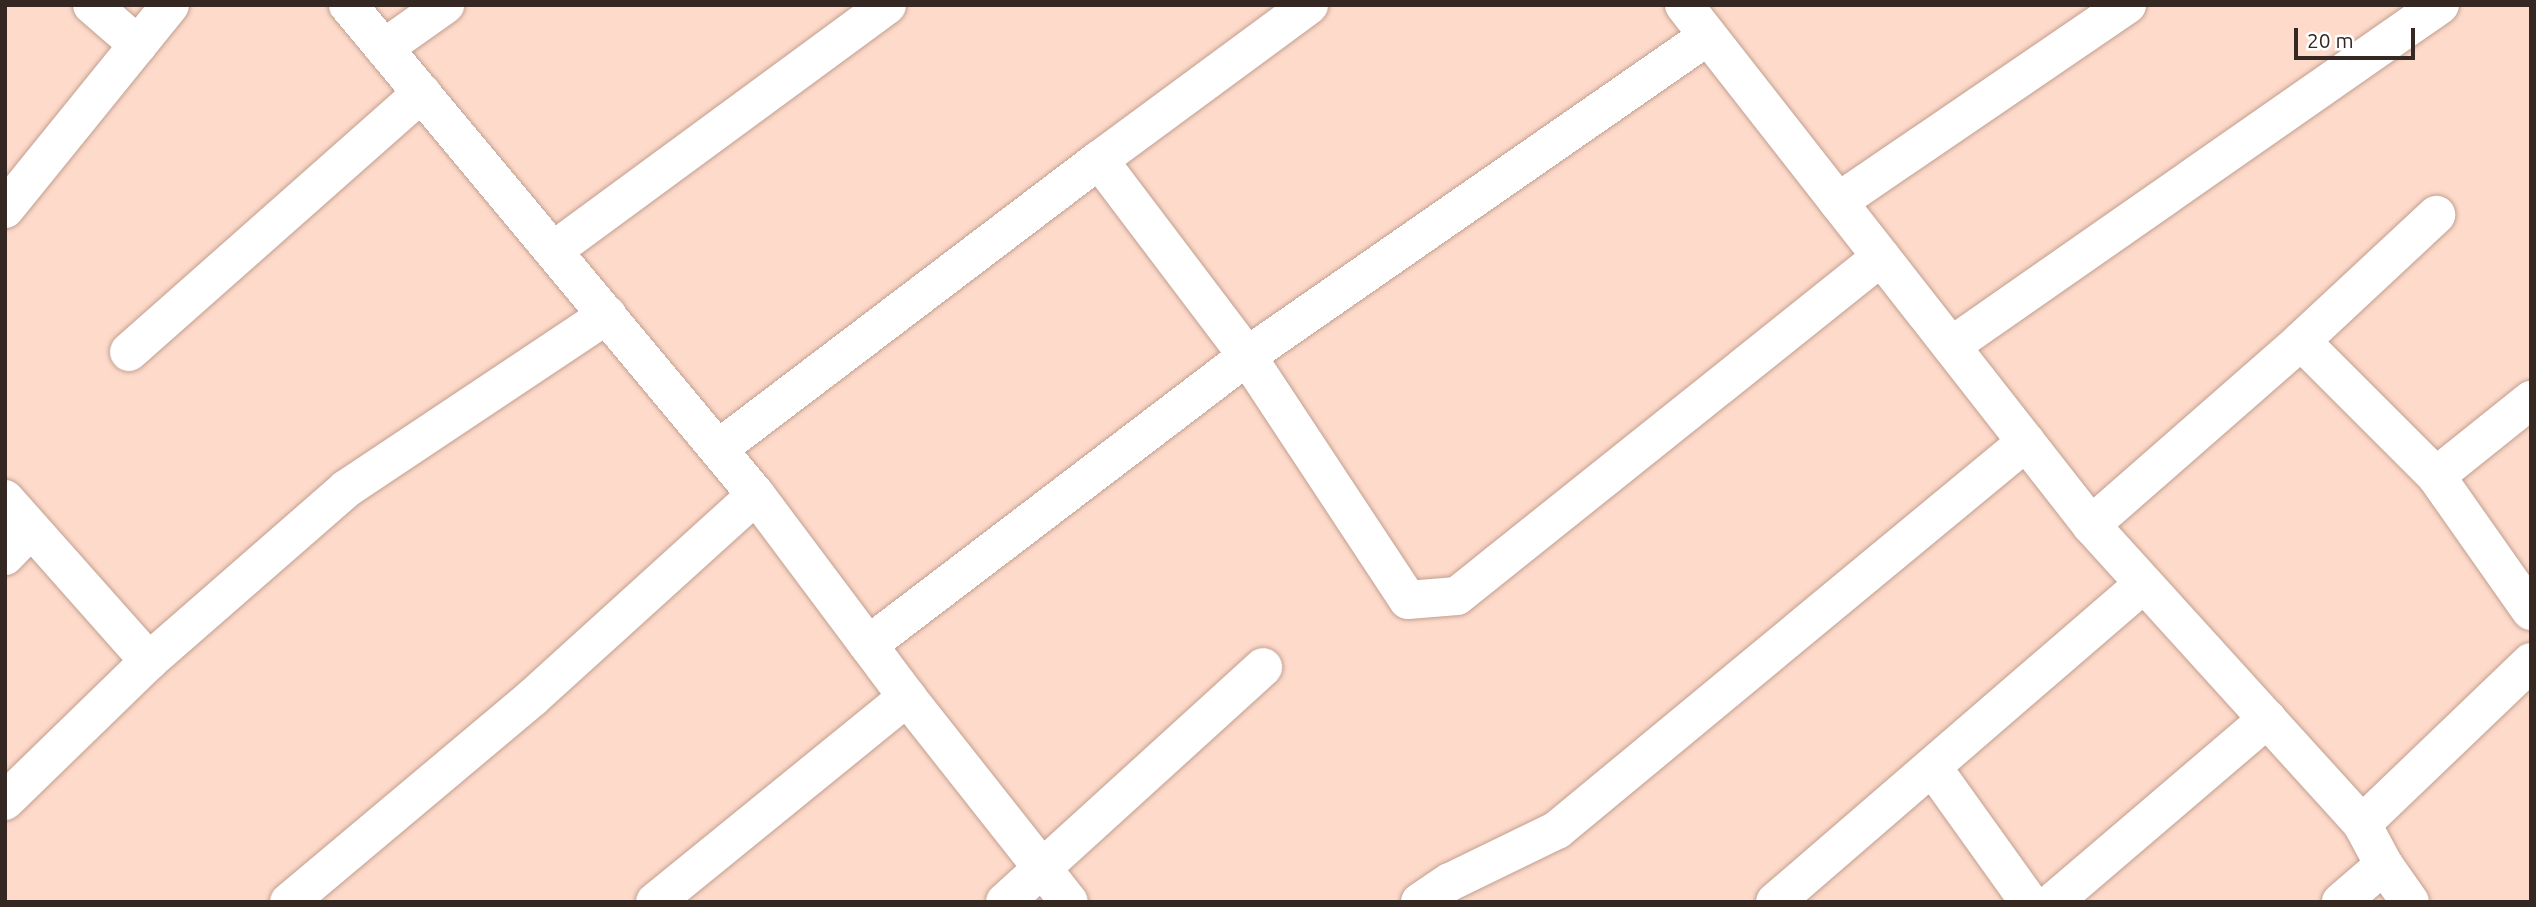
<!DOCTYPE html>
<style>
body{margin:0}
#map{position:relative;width:2536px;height:907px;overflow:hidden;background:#fedaca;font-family:Ubuntu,sans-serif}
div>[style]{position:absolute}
.roads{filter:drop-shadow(0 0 2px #c19f90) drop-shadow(0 0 2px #c19f90)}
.street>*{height:38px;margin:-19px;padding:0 19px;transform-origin:19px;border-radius:19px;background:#fff}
span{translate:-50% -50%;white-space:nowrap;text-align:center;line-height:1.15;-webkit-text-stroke:7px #fff;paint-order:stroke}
.frame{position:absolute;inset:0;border:7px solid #352721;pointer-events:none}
.scale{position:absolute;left:2294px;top:28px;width:121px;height:32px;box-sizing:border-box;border:4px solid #352721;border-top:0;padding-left:9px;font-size:21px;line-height:24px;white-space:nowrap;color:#352721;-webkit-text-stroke:5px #fff;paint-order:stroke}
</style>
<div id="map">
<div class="roads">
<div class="street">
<div style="left:92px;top:5px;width:61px;rotate:41deg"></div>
<div style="left:1684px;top:5px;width:660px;rotate:51.95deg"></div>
<div style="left:2091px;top:525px;width:404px;rotate:47.8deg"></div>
<div style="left:2362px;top:824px;width:47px;rotate:61.8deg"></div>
<div style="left:2384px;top:865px;width:57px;rotate:139.3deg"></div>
<div style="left:384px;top:48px;width:75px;rotate:-35.2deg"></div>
<div style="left:1099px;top:160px;width:246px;rotate:52.9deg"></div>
<div style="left:1247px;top:356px;width:292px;rotate:56.6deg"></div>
<div style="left:1408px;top:600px;width:49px;rotate:-4.7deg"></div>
<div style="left:1457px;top:596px;width:543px;rotate:-38.64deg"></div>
<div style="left:1838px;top:202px;width:350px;rotate:-34.3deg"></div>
<div style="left:5px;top:209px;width:262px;rotate:-51deg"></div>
<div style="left:554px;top:250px;width:413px;rotate:-36.3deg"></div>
<div style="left:2301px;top:341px;width:185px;rotate:-43deg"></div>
<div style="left:1951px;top:346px;width:596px;rotate:-34.89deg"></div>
<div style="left:129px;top:352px;width:391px;rotate:-41.5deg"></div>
<div style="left:718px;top:449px;width:478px;rotate:-37.2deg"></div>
<div style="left:1099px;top:160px;width:261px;rotate:-36.4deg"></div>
<div style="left:2436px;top:476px;width:165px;rotate:54.9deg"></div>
<div style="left:756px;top:495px;width:252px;rotate:53.2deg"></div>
<div style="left:907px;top:697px;width:261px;rotate:51.7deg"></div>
<div style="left:5px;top:499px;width:217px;rotate:48.4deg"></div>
<div style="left:149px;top:661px;width:262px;rotate:-41.1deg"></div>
<div style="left:346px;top:489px;width:314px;rotate:-33.7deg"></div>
<div style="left:2091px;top:525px;width:279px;rotate:-41.2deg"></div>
<div style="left:2301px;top:341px;width:191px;rotate:45deg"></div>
<div style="left:2436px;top:476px;width:122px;rotate:-38.7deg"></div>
<div style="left:5px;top:556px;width:37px;rotate:-46deg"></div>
<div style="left:868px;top:645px;width:477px;rotate:-37.3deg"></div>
<div style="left:1247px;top:356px;width:561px;rotate:-34.77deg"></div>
<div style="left:1933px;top:768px;width:165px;rotate:54.4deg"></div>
<div style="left:5px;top:801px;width:201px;rotate:-44.2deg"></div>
<div style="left:2362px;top:824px;width:234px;rotate:-43.8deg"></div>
<div style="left:2384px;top:865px;width:45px;rotate:54.9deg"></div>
<div style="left:289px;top:902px;width:317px;rotate:-40deg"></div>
<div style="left:532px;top:698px;width:302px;rotate:-42.2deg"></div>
<div style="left:756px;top:495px;width:638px;rotate:-129.78deg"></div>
<div style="left:655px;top:902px;width:325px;rotate:-39.1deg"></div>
<div style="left:1005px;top:902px;width:349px;rotate:-42.3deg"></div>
<div style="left:1420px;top:902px;width:36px;rotate:-34deg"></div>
<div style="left:1450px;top:882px;width:119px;rotate:-25.9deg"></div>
<div style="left:1557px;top:830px;width:609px;rotate:-39.6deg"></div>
<div style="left:1775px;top:902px;width:487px;rotate:-40.8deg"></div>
<div style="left:2053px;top:902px;width:282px;rotate:-40.5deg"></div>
</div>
</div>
<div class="frame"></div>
<div class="scale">20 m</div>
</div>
